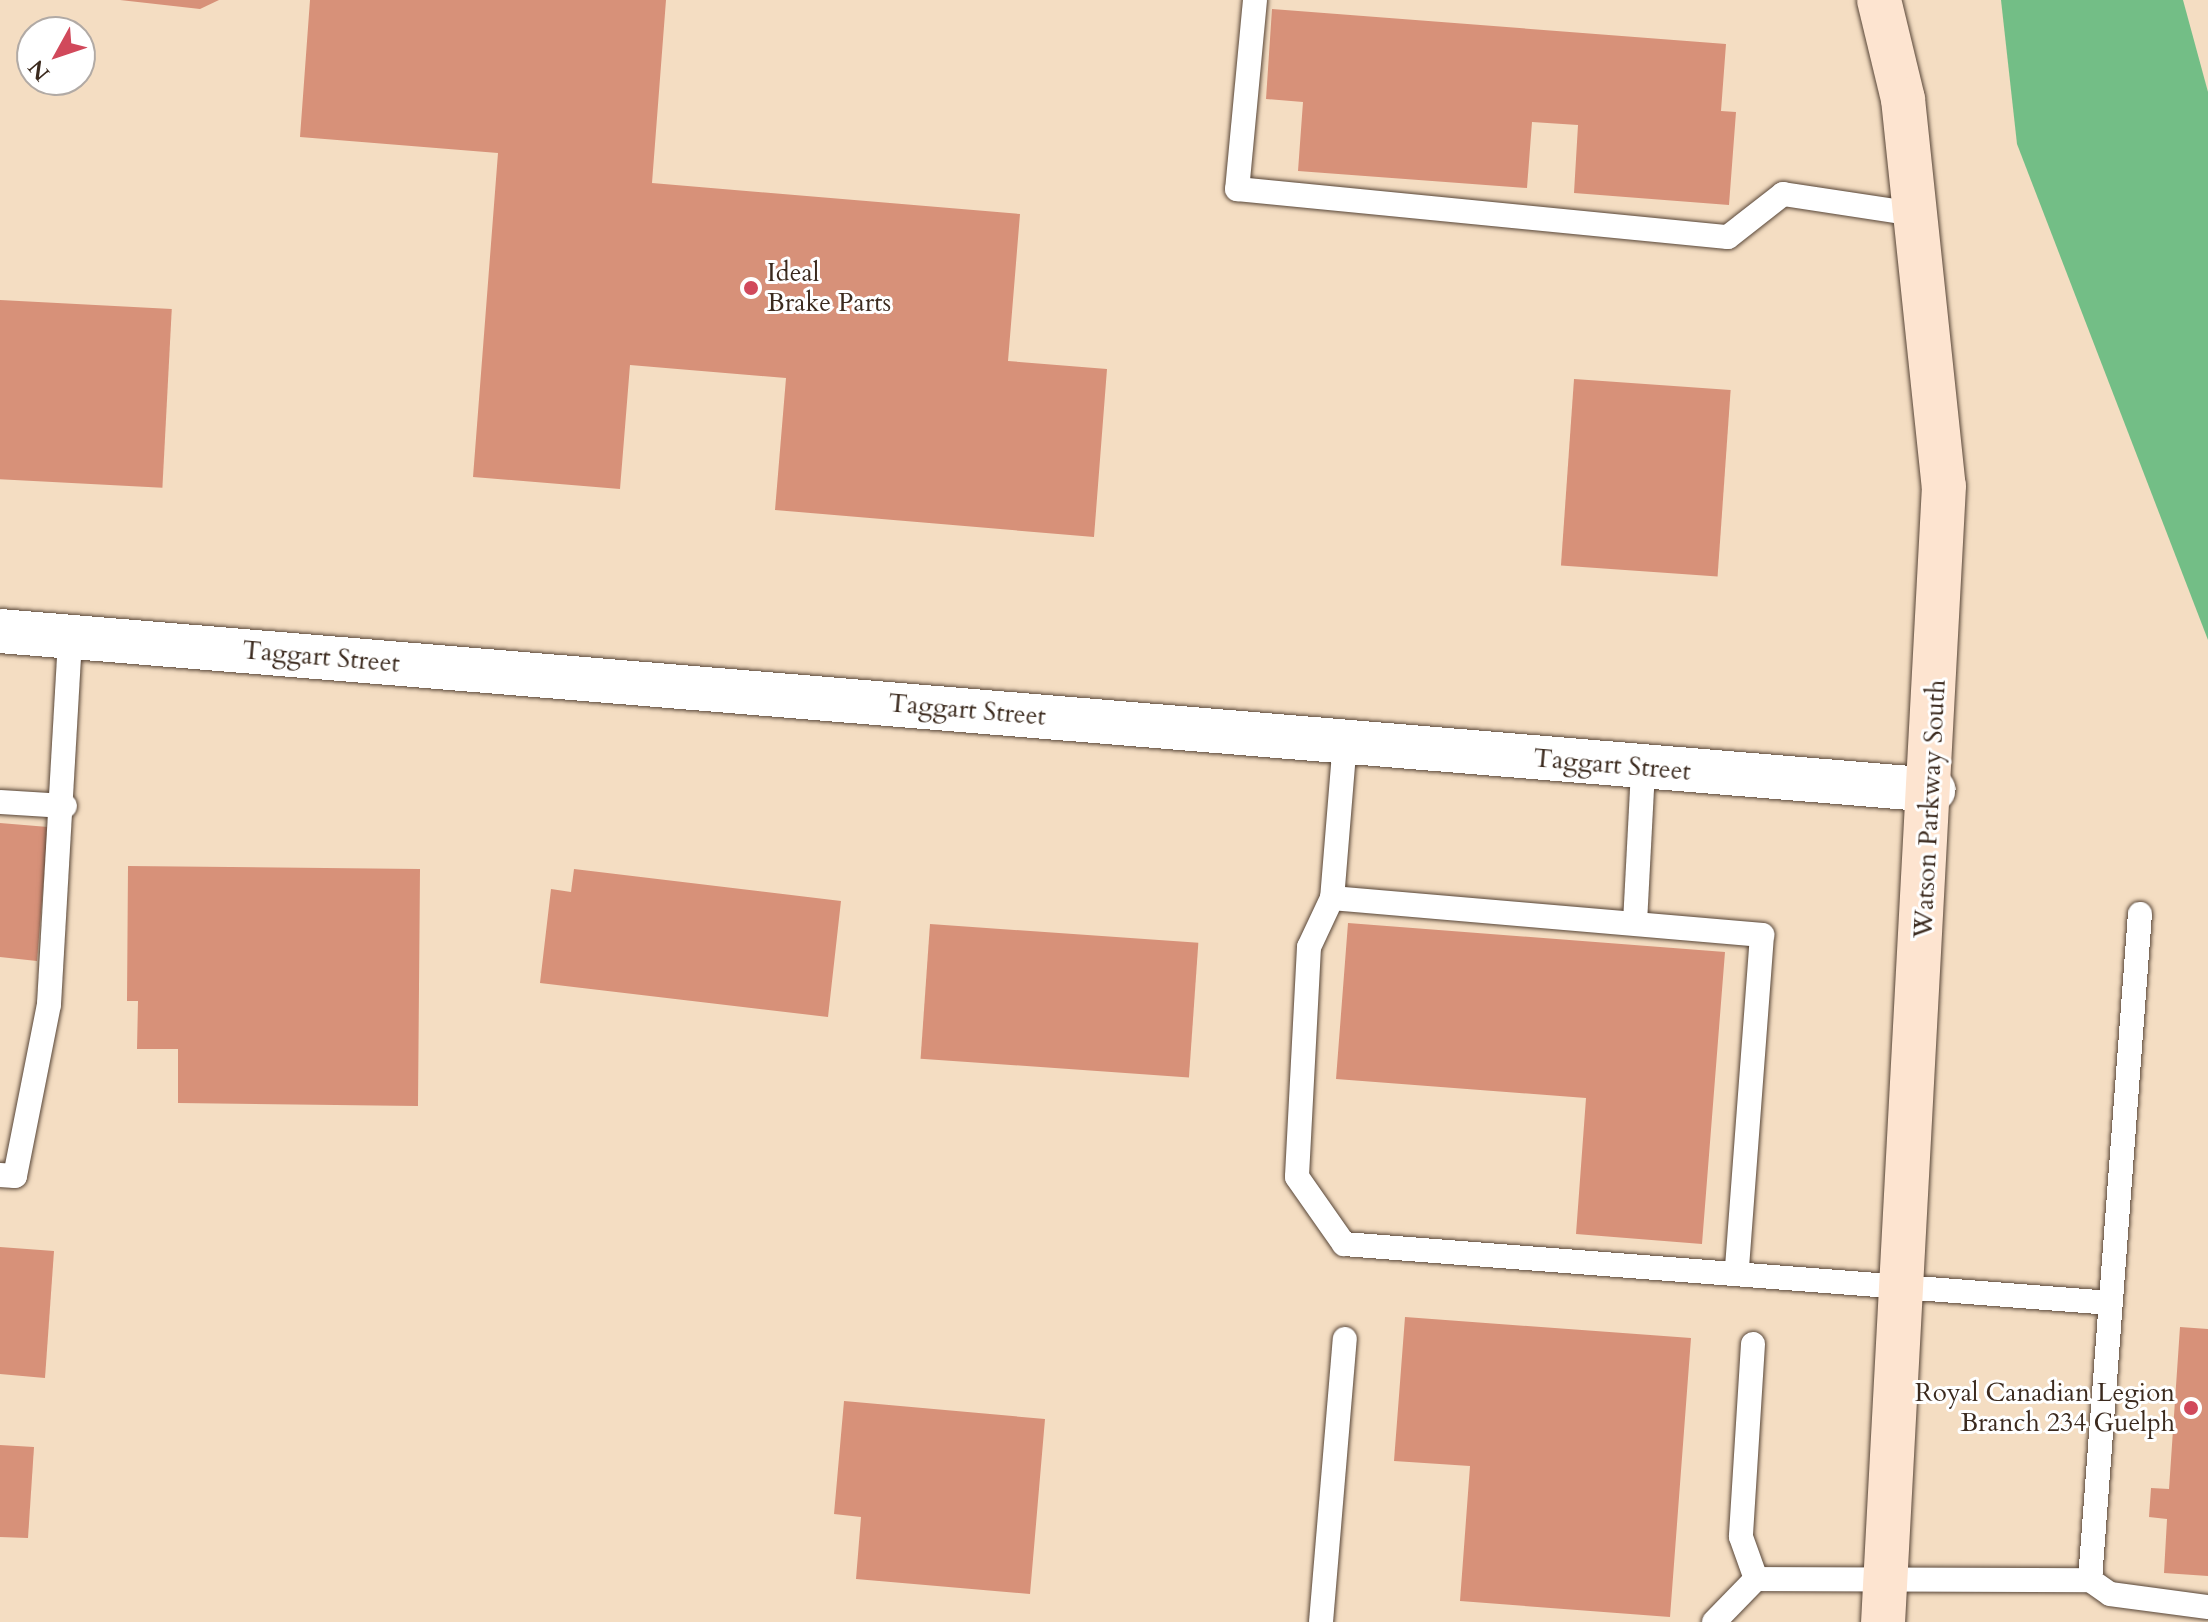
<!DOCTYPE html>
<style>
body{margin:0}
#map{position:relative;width:2208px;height:1622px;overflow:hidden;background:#f4ddc2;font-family:Cardo,serif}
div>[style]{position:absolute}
.forest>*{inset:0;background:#73be86}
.building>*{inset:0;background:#d79179;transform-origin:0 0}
.roads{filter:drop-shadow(0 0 2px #574537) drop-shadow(0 0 2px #574537)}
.lane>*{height:24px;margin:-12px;padding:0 12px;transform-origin:12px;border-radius:12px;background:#fff}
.street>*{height:44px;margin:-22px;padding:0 22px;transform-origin:22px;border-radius:22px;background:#fff}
.secondary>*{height:44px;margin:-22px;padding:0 22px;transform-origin:22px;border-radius:22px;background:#fde4d0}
.dots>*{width:22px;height:22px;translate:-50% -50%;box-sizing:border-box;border:4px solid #fff;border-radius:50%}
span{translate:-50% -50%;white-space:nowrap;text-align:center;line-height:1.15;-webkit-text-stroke:6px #fff;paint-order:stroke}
.poi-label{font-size:26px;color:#3b2a1e}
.left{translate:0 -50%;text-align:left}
.right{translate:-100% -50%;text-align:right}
.street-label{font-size:26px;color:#3b2a1e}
.north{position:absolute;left:16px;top:16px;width:80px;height:80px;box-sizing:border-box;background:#fff;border:2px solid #b1aaa5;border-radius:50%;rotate:230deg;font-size:22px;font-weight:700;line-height:32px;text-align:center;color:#3b2a1e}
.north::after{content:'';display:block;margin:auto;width:28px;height:36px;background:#d1495b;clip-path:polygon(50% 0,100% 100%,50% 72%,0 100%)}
</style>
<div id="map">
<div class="forest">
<div style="clip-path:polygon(2001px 0,2183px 0,2208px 92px,2208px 640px,2017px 144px)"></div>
</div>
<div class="building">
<div style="clip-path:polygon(120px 0,219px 0,200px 9px)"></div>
<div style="clip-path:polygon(310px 0,666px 0,652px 183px,1020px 214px,1008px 361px,1107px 369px,1094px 537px,775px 510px,786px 378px,630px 365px,620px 489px,473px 477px,498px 153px,300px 137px)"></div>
<div style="clip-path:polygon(1272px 9px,1726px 44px,1721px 111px,1736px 112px,1729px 205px,1574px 193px,1578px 125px,1532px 122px,1527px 188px,1298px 171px,1303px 102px,1266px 99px)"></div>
<div style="left:0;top:300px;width:172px;height:179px;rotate:3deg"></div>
<div style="left:1574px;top:379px;width:157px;height:187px;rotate:4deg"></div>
<div style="clip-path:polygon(0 823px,48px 827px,37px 961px,0 957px)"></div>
<div style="clip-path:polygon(128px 866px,420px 869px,418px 1106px,178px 1103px,178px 1049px,137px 1049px,138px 1001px,127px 1001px)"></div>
<div style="clip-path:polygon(574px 869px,841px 901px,828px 1017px,540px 983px,551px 889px,571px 892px)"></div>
<div style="clip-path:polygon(1348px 923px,1725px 952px,1702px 1244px,1576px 1234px,1586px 1098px,1336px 1079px)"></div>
<div style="left:930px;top:924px;width:269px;height:135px;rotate:4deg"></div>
<div style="clip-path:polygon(0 1247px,54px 1251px,45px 1378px,0 1374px)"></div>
<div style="clip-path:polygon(1405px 1317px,1691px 1338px,1670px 1617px,1460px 1601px,1470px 1466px,1394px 1461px)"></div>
<div style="clip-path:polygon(2180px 1327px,2208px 1329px,2208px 1576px,2164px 1573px,2167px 1519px,2149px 1517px,2151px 1488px,2169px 1489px)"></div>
<div style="clip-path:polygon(844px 1401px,1045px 1419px,1030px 1594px,856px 1579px,861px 1517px,834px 1514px)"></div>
<div style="clip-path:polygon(0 1445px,34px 1447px,28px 1538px,0 1537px)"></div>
</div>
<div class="roads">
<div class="lane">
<div style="left:1255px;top:0;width:190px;rotate:95.4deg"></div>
<div style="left:1237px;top:189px;width:493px;rotate:5.6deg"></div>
<div style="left:1728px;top:237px;width:70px;rotate:-38deg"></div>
<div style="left:1783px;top:194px;width:134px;rotate:8.6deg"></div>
<div style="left:1345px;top:741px;width:158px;rotate:94.7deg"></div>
<div style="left:1332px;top:898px;width:54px;rotate:115.1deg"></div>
<div style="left:1309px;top:947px;width:230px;rotate:93deg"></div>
<div style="left:1297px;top:1177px;width:82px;rotate:55deg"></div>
<div style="left:1344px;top:1244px;width:768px;rotate:4.4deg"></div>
<div style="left:0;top:802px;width:65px;rotate:3.5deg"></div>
<div style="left:1332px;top:898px;width:432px;rotate:4.9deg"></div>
<div style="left:1762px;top:935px;width:336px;rotate:94.3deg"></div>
<div style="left:1635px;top:923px;width:155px;rotate:-87deg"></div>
<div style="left:0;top:1175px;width:15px;rotate:4deg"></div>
<div style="left:15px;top:1176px;width:175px;rotate:-78.8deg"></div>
<div style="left:49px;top:1004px;width:368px;rotate:-86.7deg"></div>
<div style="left:1753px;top:1344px;width:193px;rotate:93.6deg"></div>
<div style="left:1741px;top:1537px;width:45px;rotate:70.3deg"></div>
<div style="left:2090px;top:1580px;width:24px;rotate:35deg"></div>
<div style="left:2110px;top:1594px;width:99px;rotate:7.6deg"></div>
<div style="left:1321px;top:1622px;width:284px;rotate:-85.2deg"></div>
<div style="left:1714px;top:1622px;width:60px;rotate:-45.7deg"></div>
<div style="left:1756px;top:1579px;width:334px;rotate:0.2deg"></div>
<div style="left:2090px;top:1580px;width:668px;rotate:-85.71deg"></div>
</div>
<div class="street">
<div style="left:0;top:631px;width:1940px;rotate:4.7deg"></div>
</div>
<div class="secondary">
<div style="left:1879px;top:0;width:102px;rotate:76.4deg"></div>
<div style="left:1903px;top:99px;width:389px;rotate:84deg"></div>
<div style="left:1944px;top:486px;width:1138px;rotate:93.07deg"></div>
</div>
</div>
<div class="dots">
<div style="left:751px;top:288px;background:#d1495b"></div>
<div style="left:2191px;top:1408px;background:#d1495b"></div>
</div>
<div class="poi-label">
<span class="left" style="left:767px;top:288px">Ideal<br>Brake Parts</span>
<span class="right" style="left:2175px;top:1408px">Royal Canadian Legion<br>Branch 234 Guelph</span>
</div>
<div class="street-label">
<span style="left:321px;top:657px;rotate:5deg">Taggart Street</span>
<span style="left:967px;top:710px;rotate:5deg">Taggart Street</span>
<span style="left:1612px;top:765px;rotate:5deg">Taggart Street</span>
<span style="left:1930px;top:809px;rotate:-87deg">Watson Parkway South</span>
</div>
<div class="north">N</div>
</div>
